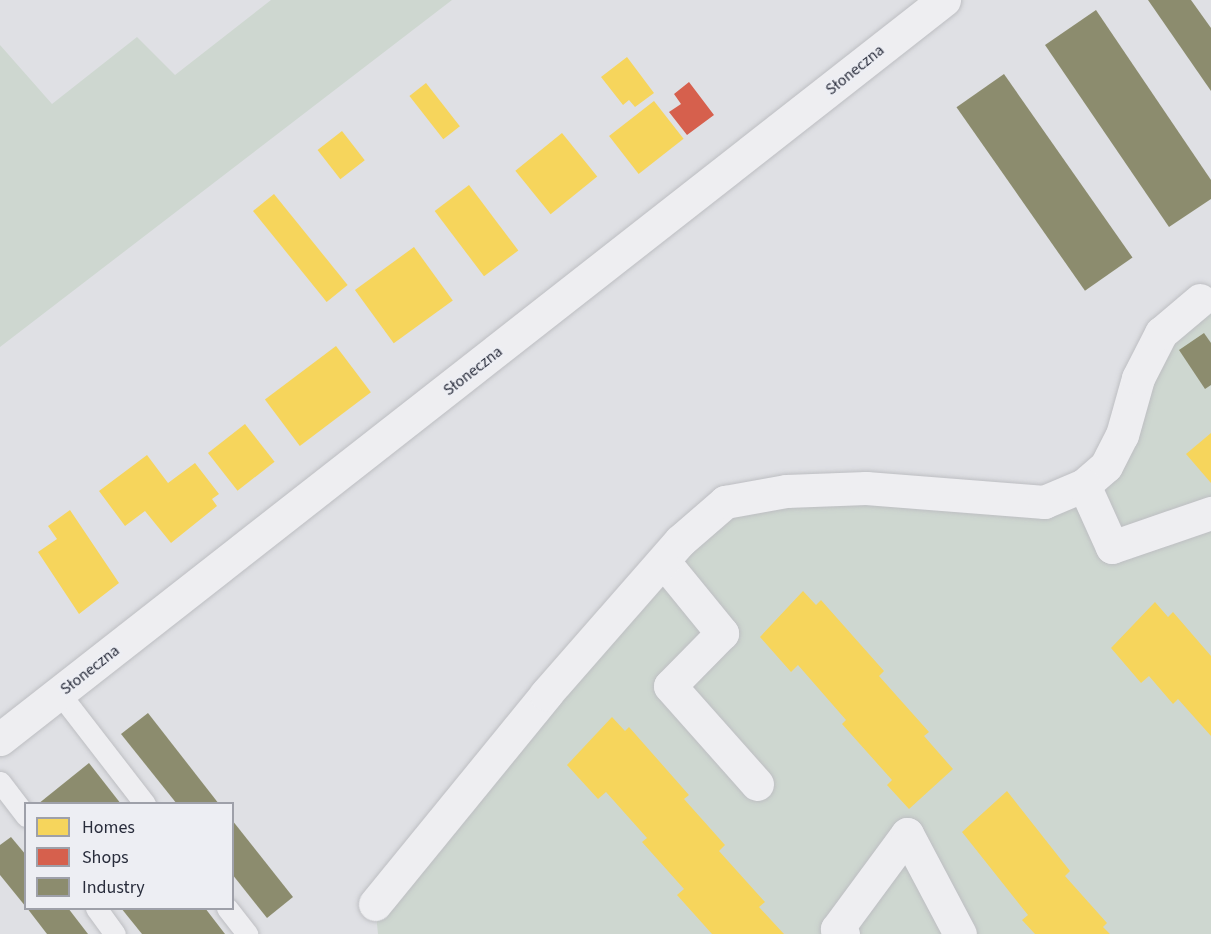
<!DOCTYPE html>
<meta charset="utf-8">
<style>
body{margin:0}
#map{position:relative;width:1211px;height:934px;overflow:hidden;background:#dfe0e4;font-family:"Source Sans 3",sans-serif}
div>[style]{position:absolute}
.green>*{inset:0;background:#ced7d0}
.homes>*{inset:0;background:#f6d55c;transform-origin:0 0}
.shops>*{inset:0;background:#d6604d}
.industry>*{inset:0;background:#8c8c6e;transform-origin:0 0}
.roads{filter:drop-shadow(0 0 2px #bdbec2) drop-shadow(0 0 2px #bdbec2)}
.service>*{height:21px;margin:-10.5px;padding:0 10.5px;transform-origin:10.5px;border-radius:10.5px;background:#eeeef1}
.minor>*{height:33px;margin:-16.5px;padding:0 16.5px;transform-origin:16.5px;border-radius:16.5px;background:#eeeef1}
span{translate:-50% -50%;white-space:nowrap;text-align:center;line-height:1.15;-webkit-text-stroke:6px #edeef3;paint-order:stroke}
.street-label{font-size:16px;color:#282c3b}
.legend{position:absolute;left:24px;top:802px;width:210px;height:108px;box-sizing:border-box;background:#edeef3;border:2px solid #9ea0a9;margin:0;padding:8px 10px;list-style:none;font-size:18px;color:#282c3b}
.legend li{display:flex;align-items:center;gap:12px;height:30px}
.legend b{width:30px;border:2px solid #9ea0a9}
</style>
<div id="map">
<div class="green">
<div style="clip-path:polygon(271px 0,452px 0,0 347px,0 45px,52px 104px,137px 37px,175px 75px)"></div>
<div style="clip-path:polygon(1200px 300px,1211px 315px,1211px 934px,378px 934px,375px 904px,725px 502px,1084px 485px,1138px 378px)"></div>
</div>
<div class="homes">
<div style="clip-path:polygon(627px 57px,654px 93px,635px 107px,629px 100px,623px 105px,601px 77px)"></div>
<div style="left:426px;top:83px;width:55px;height:21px;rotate:52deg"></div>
<div style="left:654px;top:101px;width:48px;height:57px;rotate:52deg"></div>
<div style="left:342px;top:131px;width:37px;height:31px;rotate:52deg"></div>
<div style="left:562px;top:133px;width:56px;height:60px;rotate:51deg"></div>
<div style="left:469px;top:185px;width:82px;height:43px;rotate:53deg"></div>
<div style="left:274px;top:194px;width:117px;height:27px;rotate:51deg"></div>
<div style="left:414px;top:247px;width:66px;height:73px;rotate:54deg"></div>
<div style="left:336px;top:346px;width:58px;height:89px;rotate:53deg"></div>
<div style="left:245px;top:424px;width:48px;height:47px;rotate:52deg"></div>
<div style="clip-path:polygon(1211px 433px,1211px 483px,1186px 454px)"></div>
<div style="clip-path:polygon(147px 455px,168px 483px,195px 463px,219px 494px,212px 499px,217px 506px,171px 543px,145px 511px,125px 526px,99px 491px)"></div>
<div style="clip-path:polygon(70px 510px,119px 583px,79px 614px,38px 552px,57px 539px,48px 526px)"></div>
<div style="clip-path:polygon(803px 591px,816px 605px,821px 600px,884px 671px,879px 676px,929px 732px,924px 736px,953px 769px,909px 809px,887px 785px,892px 780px,842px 724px,846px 720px,798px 665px,791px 672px,760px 637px)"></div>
<div style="clip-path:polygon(1155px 602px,1168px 617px,1173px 612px,1211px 656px,1211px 736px,1178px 699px,1173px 704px,1149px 676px,1141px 683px,1111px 648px)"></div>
<div style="clip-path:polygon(612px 717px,625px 731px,629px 727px,689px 795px,684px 799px,725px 845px,719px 851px,765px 902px,759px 907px,784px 934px,712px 934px,677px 895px,684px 889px,642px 842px,647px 838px,606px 792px,598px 799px,567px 765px)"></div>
<div style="clip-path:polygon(1007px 791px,1070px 871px,1065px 876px,1107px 923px,1103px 927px,1110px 934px,1035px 934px,1022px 920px,1028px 915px,962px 832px)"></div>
</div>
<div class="shops">
<div style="clip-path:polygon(689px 82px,714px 115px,687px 135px,669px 112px,681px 104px,674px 94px)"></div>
</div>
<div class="industry">
<div style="clip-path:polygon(1148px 0,1191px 0,1211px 28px,1211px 91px)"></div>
<div style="clip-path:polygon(1096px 10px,1211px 180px,1211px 199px,1169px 227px,1045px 45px)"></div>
<div style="left:1004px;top:74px;width:224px;height:58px;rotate:55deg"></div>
<div style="clip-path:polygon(1204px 333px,1211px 343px,1211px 385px,1205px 389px,1179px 350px)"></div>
<div style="clip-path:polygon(148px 713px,219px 804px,177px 804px,121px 734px)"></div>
<div style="clip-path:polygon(89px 763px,121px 804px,38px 804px)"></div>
<div style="clip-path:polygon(232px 820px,293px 897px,267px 918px,232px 874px)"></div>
<div style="clip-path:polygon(11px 837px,26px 855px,26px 907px,0 875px,0 845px)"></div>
<div style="clip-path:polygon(27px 908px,68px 908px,88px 934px,47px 934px)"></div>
<div style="clip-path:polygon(121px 908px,205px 908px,225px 934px,142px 934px)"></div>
</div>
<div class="roads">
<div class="service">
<div style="left:60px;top:694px;width:139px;rotate:52.3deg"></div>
<div style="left:0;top:782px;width:43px;rotate:52.6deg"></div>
<div style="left:96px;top:908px;width:32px;rotate:54deg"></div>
<div style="left:227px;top:908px;width:33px;rotate:52deg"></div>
</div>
<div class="minor">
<div style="left:1084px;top:485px;width:29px;rotate:-41deg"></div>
<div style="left:1106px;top:466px;width:35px;rotate:-63deg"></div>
<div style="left:1122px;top:435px;width:59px;rotate:-74.3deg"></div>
<div style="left:1138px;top:378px;width:51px;rotate:-62.9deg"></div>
<div style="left:1161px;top:333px;width:51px;rotate:-40.2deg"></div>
<div style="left:664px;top:562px;width:92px;rotate:50.8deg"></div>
<div style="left:722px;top:633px;width:74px;rotate:134.5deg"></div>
<div style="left:670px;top:686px;width:131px;rotate:48.4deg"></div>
<div style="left:0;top:739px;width:1199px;rotate:-38.06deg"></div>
<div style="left:375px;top:904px;width:271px;rotate:-50.8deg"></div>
<div style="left:546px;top:694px;width:203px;rotate:-48.8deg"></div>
<div style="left:680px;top:541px;width:60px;rotate:-40.9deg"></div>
<div style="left:725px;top:502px;width:62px;rotate:-10.2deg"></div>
<div style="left:786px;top:491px;width:80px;rotate:-2.1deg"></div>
<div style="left:866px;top:488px;width:179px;rotate:4.5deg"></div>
<div style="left:1044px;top:502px;width:43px;rotate:-23deg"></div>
<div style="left:1084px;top:485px;width:68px;rotate:65.7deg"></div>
<div style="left:1112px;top:547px;width:105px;rotate:-19deg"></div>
<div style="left:843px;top:934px;width:8px;rotate:-140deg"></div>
<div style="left:837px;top:929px;width:118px;rotate:-53.6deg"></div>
<div style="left:907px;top:834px;width:113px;rotate:62.1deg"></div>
</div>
</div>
<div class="street-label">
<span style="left:855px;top:70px;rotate:-39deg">Słoneczna</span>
<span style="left:473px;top:371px;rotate:-38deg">Słoneczna</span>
<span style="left:90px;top:670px;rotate:-38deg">Słoneczna</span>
</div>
<ul class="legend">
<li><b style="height:16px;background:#f6d55c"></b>Homes</li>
<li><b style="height:16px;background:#d6604d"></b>Shops</li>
<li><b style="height:16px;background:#8c8c6e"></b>Industry</li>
</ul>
</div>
